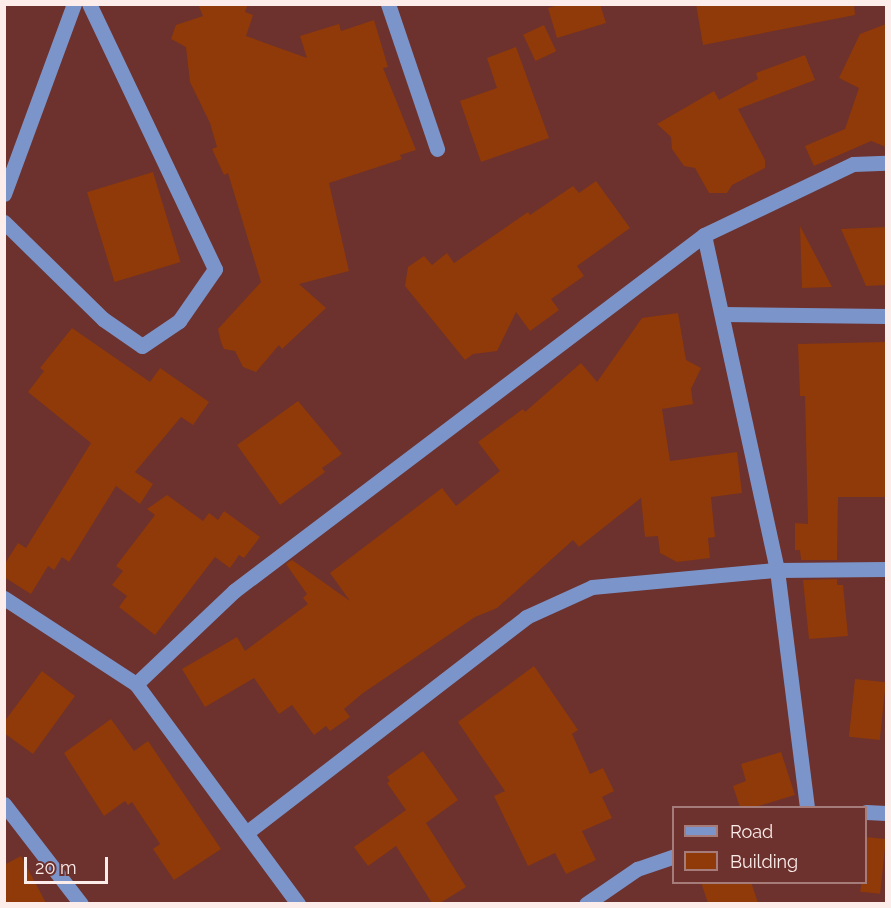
<!DOCTYPE html>
<style>
body{margin:0}
#map{position:relative;width:891px;height:908px;overflow:hidden;background:#6d312e;font-family:Raleway,sans-serif}
div>[style]{position:absolute}
.building>*{inset:0;background:#8f3a08;transform-origin:0 0}
.minor>*{height:15px;margin:-7.5px;padding:0 7.5px;transform-origin:7.5px;border-radius:7.5px;background:#7b95ca}
span{translate:-50% -50%;white-space:nowrap;text-align:center;line-height:1.15;-webkit-text-stroke:4.5px #6d312e;paint-order:stroke}
.frame{position:absolute;inset:0;border:6px solid #fcedeb;pointer-events:none}
.legend{position:absolute;left:672px;top:806px;width:195px;height:78px;box-sizing:border-box;background:#6d312e;border:2px solid #a67c7a;margin:0;padding:8px 10px;list-style:none;font-size:18px;color:#fcedeb}
.legend li{display:flex;align-items:center;gap:12px;height:30px}
.legend b{width:30px;border:2px solid #a67c7a}
.scale{position:absolute;left:24px;top:857px;width:84px;height:27px;box-sizing:border-box;border:3px solid #fcedeb;border-top:0;padding-left:8px;font-size:18px;line-height:21px;white-space:nowrap;color:#fcedeb;-webkit-text-stroke:4px #6d312e;paint-order:stroke}
</style>
<div id="map">
<div class="building">
<div style="clip-path:polygon(198px 4px,248px 4px,245px 12px,253px 15px,246px 36px,307px 58px,300px 36px,339px 24px,341px 31px,374px 20px,388px 67px,383px 68px,416px 150px,400px 155px,402px 159px,329px 183px,349px 271px,299px 284px,326px 308px,282px 349px,279px 345px,256px 372px,243px 367px,235px 351px,224px 349px,221px 342px,218px 329px,261px 282px,228px 173px,224px 175px,212px 149px,217px 147px,210px 123px,190px 82px,186px 47px,171px 39px,176px 25px,203px 16px)"></div>
<div style="clip-path:polygon(562px 4px,600px 4px,606px 23px,557px 38px,548px 8px)"></div>
<div style="clip-path:polygon(696px 4px,854px 4px,855px 15px,703px 45px)"></div>
<div style="clip-path:polygon(886px 24px,886px 147px,871px 141px,814px 166px,805px 146px,845px 129px,859px 88px,839px 78px,860px 34px)"></div>
<div style="left:544px;top:25px;width:29px;height:23px;rotate:65deg"></div>
<div style="clip-path:polygon(516px 47px,549px 138px,481px 162px,460px 101px,497px 88px,487px 58px)"></div>
<div style="clip-path:polygon(805px 55px,815px 80px,738px 109px,765px 160px,765px 168px,732px 185px,727px 193px,709px 193px,695px 168px,684px 166px,672px 149px,671px 137px,657px 124px,714px 91px,719px 100px,758px 79px,756px 73px)"></div>
<div style="left:153px;top:172px;width:94px;height:69px;rotate:73deg"></div>
<div style="clip-path:polygon(596px 181px,630px 228px,577px 266px,584px 276px,551px 299px,559px 310px,530px 331px,516px 312px,497px 351px,473px 354px,465px 360px,405px 286px,408px 267px,424px 256px,432px 265px,447px 253px,454px 263px,528px 212px,530px 215px,573px 186px,579px 193px)"></div>
<div style="clip-path:polygon(800px 226px,832px 287px,802px 288px)"></div>
<div style="clip-path:polygon(886px 227px,886px 285px,866px 286px,841px 229px)"></div>
<div style="clip-path:polygon(678px 313px,686px 360px,701px 368px,691px 389px,693px 404px,662px 409px,670px 461px,737px 452px,742px 493px,711px 497px,715px 537px,708px 538px,710px 558px,677px 562px,660px 553px,658px 536px,645px 537px,641px 498px,579px 547px,573px 540px,497px 608px,475px 617px,363px 693px,344px 709px,350px 717px,330px 731px,326px 726px,314px 735px,292px 705px,279px 714px,254px 678px,205px 707px,182px 669px,237px 637px,245px 651px,308px 604px,303px 598px,307px 594px,286px 564px,292px 560px,350px 601px,330px 573px,442px 488px,456px 506px,500px 471px,478px 442px,523px 409px,525px 412px,581px 363px,597px 382px,642px 318px)"></div>
<div style="clip-path:polygon(72px 328px,150px 382px,160px 368px,209px 402px,193px 425px,181px 417px,135px 472px,153px 484px,140px 504px,116px 486px,69px 562px,62px 557px,54px 570px,48px 566px,31px 594px,4px 577px,4px 565px,18px 543px,26px 548px,91px 443px,28px 392px,44px 371px,40px 368px)"></div>
<div style="clip-path:polygon(885px 342px,886px 497px,838px 497px,837px 560px,801px 560px,800px 550px,795px 550px,795px 523px,808px 524px,805px 396px,800px 396px,798px 344px)"></div>
<div style="clip-path:polygon(298px 401px,342px 454px,322px 468px,325px 472px,280px 505px,237px 445px)"></div>
<div style="clip-path:polygon(167px 495px,203px 521px,209px 513px,218px 520px,224px 511px,260px 537px,244px 558px,239px 555px,230px 568px,215px 557px,155px 635px,119px 607px,127px 596px,112px 585px,123px 571px,116px 566px,155px 515px,147px 509px)"></div>
<div style="clip-path:polygon(837px 579px,837px 585px,843px 585px,848px 636px,809px 639px,803px 580px)"></div>
<div style="clip-path:polygon(534px 666px,578px 730px,572px 734px,590px 774px,603px 768px,614px 791px,602px 797px,612px 818px,582px 831px,596px 860px,566px 874px,555px 853px,528px 866px,494px 796px,505px 791px,458px 722px)"></div>
<div style="clip-path:polygon(42px 671px,75px 696px,33px 754px,4px 733px,4px 722px)"></div>
<div style="left:855px;top:679px;width:31px;height:58px;rotate:6deg"></div>
<div style="clip-path:polygon(111px 719px,134px 751px,148px 741px,221px 849px,174px 880px,153px 849px,160px 844px,132px 802px,128px 805px,125px 801px,104px 816px,64px 753px)"></div>
<div style="clip-path:polygon(423px 751px,458px 800px,426px 823px,466px 887px,440px 903px,432px 903px,396px 846px,368px 866px,354px 847px,406px 810px,387px 783px,390px 781px,387px 777px)"></div>
<div style="clip-path:polygon(781px 752px,795px 795px,755px 807px,740px 807px,733px 786px,746px 781px,741px 764px)"></div>
<div style="left:866px;top:837px;width:20px;height:55px;rotate:6deg"></div>
<div style="clip-path:polygon(21px 856px,46px 903px,4px 903px,4px 865px)"></div>
<div style="clip-path:polygon(701px 882px,751px 882px,758px 903px,708px 903px)"></div>
</div>
<div class="minor">
<div style="left:388px;top:4px;width:153px;rotate:71.3deg"></div>
<div style="left:4px;top:194px;width:202px;rotate:-69.8deg"></div>
<div style="left:4px;top:222px;width:139px;rotate:44.4deg"></div>
<div style="left:103px;top:319px;width:47px;rotate:34.7deg"></div>
<div style="left:142px;top:346px;width:45px;rotate:-34deg"></div>
<div style="left:179px;top:321px;width:63px;rotate:-55.3deg"></div>
<div style="left:215px;top:269px;width:293px;rotate:-115.4deg"></div>
<div style="left:704px;top:235px;width:343px;rotate:77.7deg"></div>
<div style="left:777px;top:570px;width:240px;rotate:82.8deg"></div>
<div style="left:723px;top:314px;width:163px;rotate:0.7deg"></div>
<div style="left:4px;top:598px;width:158px;rotate:33.1deg"></div>
<div style="left:136px;top:684px;width:273px;rotate:53.6deg"></div>
<div style="left:136px;top:684px;width:135px;rotate:-43.5deg"></div>
<div style="left:234px;top:591px;width:590px;rotate:-37.14deg"></div>
<div style="left:704px;top:235px;width:165px;rotate:-25.5deg"></div>
<div style="left:853px;top:164px;width:33px;rotate:-2deg"></div>
<div style="left:4px;top:804px;width:126px;rotate:52.4deg"></div>
<div style="left:866px;top:812px;width:20px;rotate:3deg"></div>
<div style="left:246px;top:833px;width:354px;rotate:-37.6deg"></div>
<div style="left:526px;top:617px;width:72px;rotate:-24.4deg"></div>
<div style="left:592px;top:587px;width:186px;rotate:-5.3deg"></div>
<div style="left:777px;top:570px;width:109px;rotate:-0.5deg"></div>
<div style="left:586px;top:904px;width:62px;rotate:-34.5deg"></div>
<div style="left:637px;top:869px;width:39px;rotate:-19deg"></div>
</div>
<div class="frame"></div>
<ul class="legend">
<li><b style="height:8px;background:#7b95ca"></b>Road</li>
<li><b style="height:16px;background:#8f3a08"></b>Building</li>
</ul>
<div class="scale">20 m</div>
</div>
